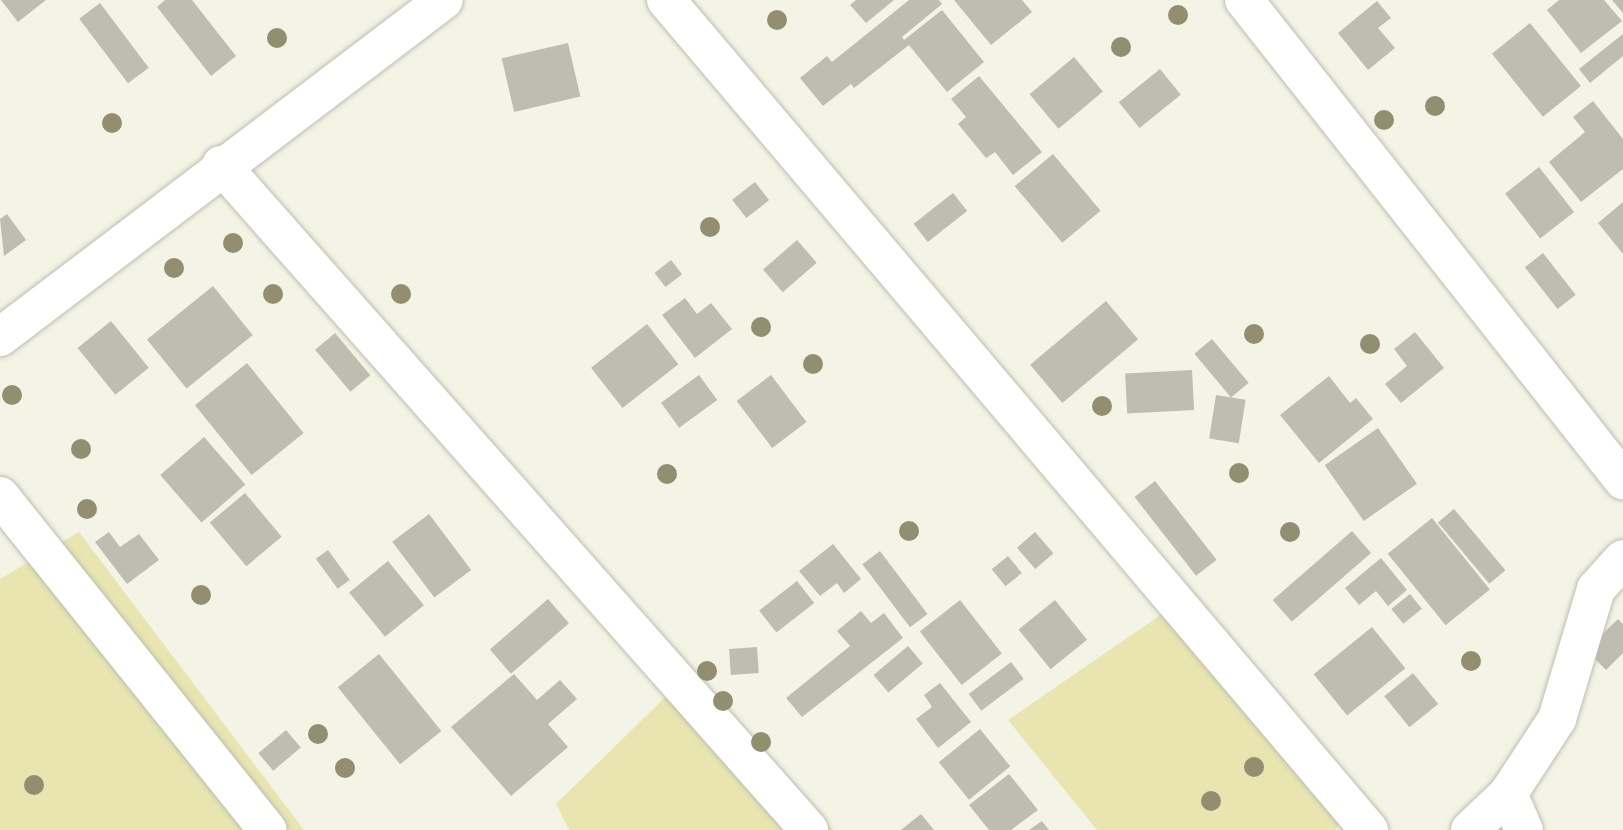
<!DOCTYPE html>
<style>
body{margin:0}
#map{position:relative;width:1623px;height:830px;overflow:hidden;background:#f4f4e6;font-family:"Zilla Slab",serif}
div>[style]{position:absolute}
.green>*{inset:0;background:#e8e5b1}
.building>*{inset:0;background:#bebdb0;transform-origin:0 0}
.roads{filter:drop-shadow(0 0 2px #bdbdb0) drop-shadow(0 0 2px #bdbdb0)}
.minor>*{height:38px;margin:-19px;padding:0 19px;transform-origin:19px;border-radius:19px;background:#fff}
.trees>*{width:20px;height:20px;margin:-10px;border-radius:50%;background:#918f70}
span{translate:-50% -50%;white-space:nowrap;text-align:center;line-height:1.15;-webkit-text-stroke:5px #fff;paint-order:stroke}
</style>
<div id="map">
<div class="green">
<div style="clip-path:polygon(79px 532px,304px 830px,0 830px,0 579px)"></div>
<div style="clip-path:polygon(1172px 607px,1359px 798px,1335px 830px,1097px 830px,1008px 720px)"></div>
<div style="clip-path:polygon(690px 673px,833px 830px,569px 830px,556px 804px)"></div>
</div>
<div class="building">
<div style="clip-path:polygon(1px 0,46px 0,18px 22px)"></div>
<div style="clip-path:polygon(165px 0,192px 0,236px 56px,211px 76px,157px 7px)"></div>
<div style="clip-path:polygon(856px 0,894px 0,866px 23px,850px 5px)"></div>
<div style="clip-path:polygon(909px 0,939px 0,942px 4px,902px 37px,904px 40px,942px 10px,984px 62px,947px 92px,909px 45px,854px 88px,851px 84px,823px 106px,800px 78px,827px 56px,832px 62px)"></div>
<div style="clip-path:polygon(954px 0,1022px 0,1032px 12px,991px 45px)"></div>
<div style="clip-path:polygon(1559px 0,1604px 0,1622px 21px,1581px 53px,1547px 10px)"></div>
<div style="clip-path:polygon(1612px 0,1623px 0,1623px 13px)"></div>
<div style="clip-path:polygon(1377px 1px,1391px 18px,1378px 28px,1395px 48px,1368px 70px,1338px 33px)"></div>
<div style="left:100px;top:3px;width:81px;height:26px;rotate:53deg"></div>
<div style="left:1530px;top:23px;width:81px;height:49px;rotate:51deg"></div>
<div style="clip-path:polygon(1623px 34px,1623px 56px,1590px 83px,1579px 69px)"></div>
<div style="left:568px;top:43px;width:55px;height:68px;rotate:77deg"></div>
<div style="left:1074px;top:57px;width:45px;height:58px;rotate:50deg"></div>
<div style="left:1160px;top:69px;width:33px;height:53px;rotate:51deg"></div>
<div style="clip-path:polygon(979px 76px,1042px 152px,1013px 175px,995px 152px,986px 158px,958px 124px,966px 117px,951px 99px)"></div>
<div style="clip-path:polygon(1593px 101px,1623px 139px,1623px 169px,1581px 202px,1549px 162px,1585px 132px,1573px 117px)"></div>
<div style="left:1053px;top:154px;width:74px;height:50px;rotate:50deg"></div>
<div style="left:1539px;top:167px;width:57px;height:43px;rotate:52deg"></div>
<div style="left:755px;top:182px;width:23px;height:29px;rotate:52deg"></div>
<div style="left:953px;top:193px;width:23px;height:50px;rotate:52deg"></div>
<div style="clip-path:polygon(1623px 202px,1623px 254px,1598px 223px)"></div>
<div style="clip-path:polygon(7px 214px,26px 240px,4px 256px,0 219px)"></div>
<div style="left:797px;top:240px;width:30px;height:45px;rotate:49deg"></div>
<div style="left:1543px;top:253px;width:53px;height:23px;rotate:52deg"></div>
<div style="left:671px;top:260px;width:18px;height:21px;rotate:52deg"></div>
<div style="left:213px;top:286px;width:63px;height:85px;rotate:51deg"></div>
<div style="clip-path:polygon(685px 298px,697px 314px,711px 303px,732px 329px,695px 358px,662px 315px)"></div>
<div style="left:1106px;top:301px;width:50px;height:99px;rotate:50deg"></div>
<div style="left:111px;top:321px;width:60px;height:43px;rotate:51deg"></div>
<div style="left:647px;top:324px;width:51px;height:71px;rotate:52deg"></div>
<div style="clip-path:polygon(1415px 332px,1444px 368px,1401px 403px,1385px 384px,1407px 366px,1394px 349px)"></div>
<div style="left:335px;top:333px;width:55px;height:26px;rotate:50deg"></div>
<div style="left:1212px;top:339px;width:57px;height:23px;rotate:50deg"></div>
<div style="left:247px;top:363px;width:90px;height:67px;rotate:51deg"></div>
<div style="left:1192px;top:370px;width:40px;height:67px;rotate:87deg"></div>
<div style="left:699px;top:375px;width:31px;height:47px;rotate:54deg"></div>
<div style="left:771px;top:375px;width:59px;height:43px;rotate:53deg"></div>
<div style="clip-path:polygon(1329px 376px,1350px 403px,1356px 398px,1373px 419px,1319px 463px,1280px 415px)"></div>
<div style="left:1216px;top:395px;width:30px;height:44px;rotate:9deg"></div>
<div style="left:1378px;top:428px;width:68px;height:65px;rotate:55deg"></div>
<div style="left:204px;top:437px;width:63px;height:58px;rotate:49deg"></div>
<div style="left:1155px;top:481px;width:100px;height:26px;rotate:52deg"></div>
<div style="left:245px;top:493px;width:57px;height:46px;rotate:50deg"></div>
<div style="left:1454px;top:509px;width:80px;height:21px;rotate:50deg"></div>
<div style="left:429px;top:514px;width:70px;height:46px;rotate:53deg"></div>
<div style="left:1432px;top:518px;width:92px;height:57px;rotate:51deg"></div>
<div style="left:1352px;top:531px;width:29px;height:105px;rotate:49deg"></div>
<div style="clip-path:polygon(109px 532px,120px 547px,139px 534px,159px 560px,127px 584px,95px 542px)"></div>
<div style="left:1035px;top:532px;width:28px;height:24px;rotate:49deg"></div>
<div style="clip-path:polygon(833px 544px,861px 579px,844px 593px,837px 583px,820px 596px,799px 571px)"></div>
<div style="left:328px;top:550px;width:37px;height:15px;rotate:54deg"></div>
<div style="left:880px;top:551px;width:79px;height:22px;rotate:53deg"></div>
<div style="left:1008px;top:556px;width:22px;height:21px;rotate:51deg"></div>
<div style="clip-path:polygon(1381px 558px,1407px 590px,1388px 606px,1376px 591px,1359px 605px,1345px 588px)"></div>
<div style="left:388px;top:561px;width:57px;height:50px;rotate:51deg"></div>
<div style="left:797px;top:581px;width:28px;height:48px;rotate:52deg"></div>
<div style="left:1410px;top:594px;width:19px;height:24px;rotate:51deg"></div>
<div style="left:548px;top:599px;width:32px;height:77px;rotate:49deg"></div>
<div style="left:960px;top:600px;width:68px;height:51px;rotate:52deg"></div>
<div style="left:1055px;top:600px;width:51px;height:47px;rotate:51deg"></div>
<div style="clip-path:polygon(861px 611px,871px 623px,884px 613px,903px 638px,802px 717px,786px 698px,850px 646px,837px 631px)"></div>
<div style="clip-path:polygon(1618px 619px,1623px 624px,1623px 653px,1606px 670px,1586px 650px)"></div>
<div style="left:1372px;top:627px;width:53px;height:75px;rotate:51deg"></div>
<div style="left:908px;top:646px;width:23px;height:45px;rotate:50deg"></div>
<div style="left:757px;top:647px;width:26px;height:28px;rotate:86deg"></div>
<div style="left:379px;top:654px;width:99px;height:53px;rotate:51deg"></div>
<div style="left:1011px;top:662px;width:21px;height:53px;rotate:53deg"></div>
<div style="left:1413px;top:673px;width:40px;height:37px;rotate:51deg"></div>
<div style="clip-path:polygon(514px 674px,537px 700px,560px 680px,577px 699px,548px 724px,568px 747px,511px 796px,451px 727px)"></div>
<div style="clip-path:polygon(940px 683px,971px 722px,938px 748px,916px 719px,932px 707px,924px 695px)"></div>
<div style="left:980px;top:729px;width:48px;height:53px;rotate:51deg"></div>
<div style="left:286px;top:730px;width:23px;height:36px;rotate:50deg"></div>
<div style="clip-path:polygon(1009px 774px,1038px 810px,1011px 830px,989px 830px,969px 805px)"></div>
<div style="clip-path:polygon(921px 814px,934px 830px,901px 830px)"></div>
<div style="clip-path:polygon(1042px 821px,1049px 830px,1029px 830px)"></div>
</div>
<div class="roads">
<div class="minor">
<div style="left:666px;top:0;width:1088px;rotate:49.74deg"></div>
<div style="left:1244px;top:0;width:612px;rotate:51.71deg"></div>
<div style="left:221px;top:165px;width:888px;rotate:48.52deg"></div>
<div style="left:0;top:337px;width:557px;rotate:-37.2deg"></div>
<div style="left:0;top:496px;width:428px;rotate:51.3deg"></div>
<div style="left:1508px;top:794px;width:39px;rotate:66deg"></div>
<div style="left:1470px;top:830px;width:52px;rotate:-43.5deg"></div>
<div style="left:1508px;top:794px;width:90px;rotate:-56.8deg"></div>
<div style="left:1557px;top:719px;width:136px;rotate:-73.3deg"></div>
<div style="left:1596px;top:589px;width:40px;rotate:-48deg"></div>
</div>
</div>
<div class="trees">
<div style="left:1178px;top:15px"></div>
<div style="left:777px;top:20px"></div>
<div style="left:277px;top:38px"></div>
<div style="left:1121px;top:47px"></div>
<div style="left:1435px;top:106px"></div>
<div style="left:1384px;top:120px"></div>
<div style="left:112px;top:123px"></div>
<div style="left:710px;top:227px"></div>
<div style="left:233px;top:243px"></div>
<div style="left:174px;top:268px"></div>
<div style="left:273px;top:294px"></div>
<div style="left:401px;top:294px"></div>
<div style="left:761px;top:327px"></div>
<div style="left:1254px;top:334px"></div>
<div style="left:1370px;top:344px"></div>
<div style="left:813px;top:364px"></div>
<div style="left:12px;top:395px"></div>
<div style="left:1102px;top:406px"></div>
<div style="left:81px;top:449px"></div>
<div style="left:1239px;top:473px"></div>
<div style="left:667px;top:474px"></div>
<div style="left:87px;top:509px"></div>
<div style="left:909px;top:531px"></div>
<div style="left:1290px;top:532px"></div>
<div style="left:201px;top:595px"></div>
<div style="left:1471px;top:661px"></div>
<div style="left:707px;top:671px"></div>
<div style="left:723px;top:701px"></div>
<div style="left:318px;top:734px"></div>
<div style="left:761px;top:742px"></div>
<div style="left:1254px;top:767px"></div>
<div style="left:345px;top:768px"></div>
<div style="left:34px;top:785px"></div>
<div style="left:1211px;top:801px"></div>
</div>
</div>
